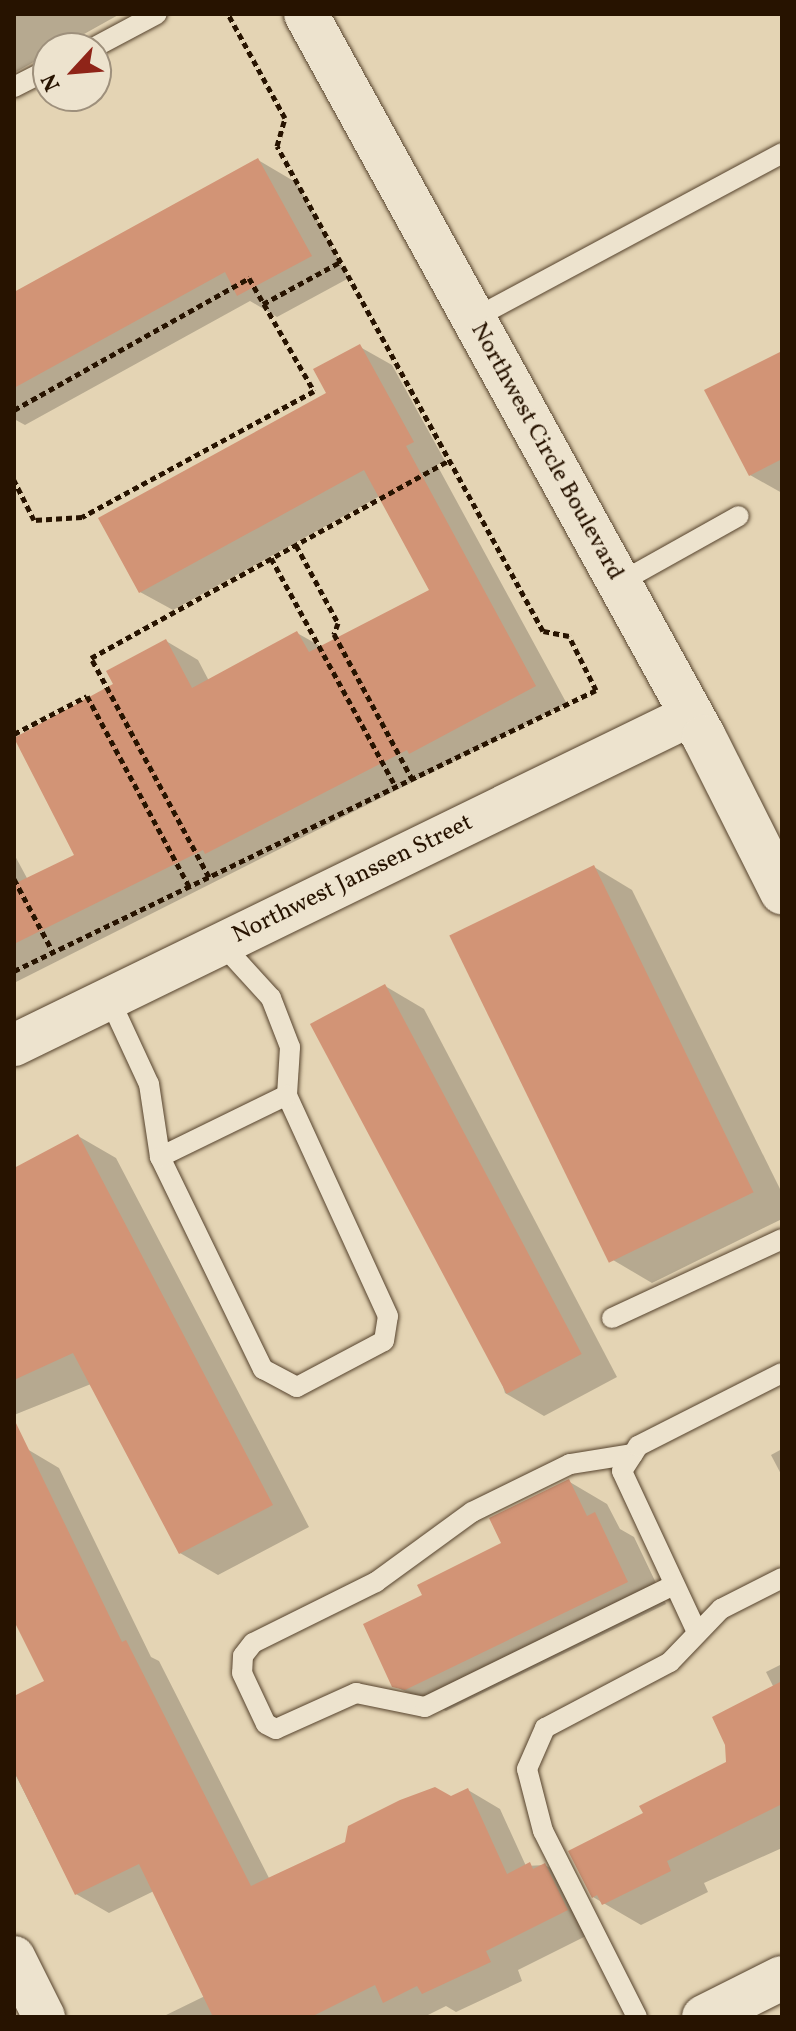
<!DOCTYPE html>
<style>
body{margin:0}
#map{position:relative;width:796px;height:2031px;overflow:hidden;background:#e4d4b4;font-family:Vollkorn,serif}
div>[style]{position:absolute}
.shadow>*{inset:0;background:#0003}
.building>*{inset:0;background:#d29476;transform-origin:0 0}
.path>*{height:5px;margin-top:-2.5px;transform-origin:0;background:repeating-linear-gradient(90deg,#271300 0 6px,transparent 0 10px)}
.roads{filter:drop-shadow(0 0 2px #56432d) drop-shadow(0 0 2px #56432d)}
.service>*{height:20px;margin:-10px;padding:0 10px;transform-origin:10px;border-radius:10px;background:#ede3ce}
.minor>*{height:42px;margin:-21px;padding:0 21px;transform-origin:21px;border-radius:21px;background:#ede3ce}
.secondary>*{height:44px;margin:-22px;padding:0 22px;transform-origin:22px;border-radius:22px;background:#ede3ce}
span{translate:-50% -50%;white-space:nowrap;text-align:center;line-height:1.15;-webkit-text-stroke:6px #ede3ce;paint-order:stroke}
.street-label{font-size:24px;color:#271300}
.frame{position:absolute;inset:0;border:16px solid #271300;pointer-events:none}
.north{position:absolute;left:32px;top:32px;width:80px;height:80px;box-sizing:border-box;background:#ede3ce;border:2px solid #9e907c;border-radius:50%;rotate:244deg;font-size:22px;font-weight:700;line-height:32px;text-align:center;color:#271300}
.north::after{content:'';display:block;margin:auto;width:28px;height:36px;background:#8f2418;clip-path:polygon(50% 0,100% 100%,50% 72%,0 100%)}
</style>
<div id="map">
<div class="shadow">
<div style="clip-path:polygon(14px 14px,120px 14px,59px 48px,48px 48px,48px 54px,14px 73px)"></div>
<div style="clip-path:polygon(258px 160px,297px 183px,349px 278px,277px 317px,250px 301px,25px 425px,14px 419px,14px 295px)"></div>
<div style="clip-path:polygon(360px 347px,392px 365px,445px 461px,437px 465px,567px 704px,14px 983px,14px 854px,28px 880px,77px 856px,116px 685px,166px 641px,198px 660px,209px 681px,297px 633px,322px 647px,432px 591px,380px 496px,173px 610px,140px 592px,329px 394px)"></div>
<div style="clip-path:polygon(782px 353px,782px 493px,750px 475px)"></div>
<div style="clip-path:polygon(594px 867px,632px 890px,782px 1193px,782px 1219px,652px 1283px,613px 1260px)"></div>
<div style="clip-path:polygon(385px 986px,424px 1009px,617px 1377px,544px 1416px,505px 1393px)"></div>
<div style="clip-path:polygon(78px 1136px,116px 1158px,309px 1527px,218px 1575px,180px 1553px,91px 1384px,14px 1415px,14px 1170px)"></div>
<div style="clip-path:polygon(27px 1449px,59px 1468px,151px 1657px,159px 1661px,270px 1880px,468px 1790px,500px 1809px,526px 1866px,545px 1865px,577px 1884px,600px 1929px,518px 1970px,522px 1981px,456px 2012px,446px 2006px,424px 2017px,162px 2017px,205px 1996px,154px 1891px,109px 1913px,76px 1894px,14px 1772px,14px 1698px,46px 1682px,14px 1617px,14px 1454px)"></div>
<div style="clip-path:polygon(782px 1449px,782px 1476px,771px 1455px)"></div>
<div style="clip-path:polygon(568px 1481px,607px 1504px,620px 1529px,634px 1537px,666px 1604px,446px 1711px,394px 1686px,425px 1596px,504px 1544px)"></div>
<div style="clip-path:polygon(782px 1664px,782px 1848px,704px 1883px,708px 1892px,641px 1925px,593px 1897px,645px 1813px,728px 1763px,774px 1688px,766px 1672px)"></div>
</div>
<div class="building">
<div style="clip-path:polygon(258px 158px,312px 256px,237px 296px,225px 272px,14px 388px,14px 292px)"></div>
<div style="clip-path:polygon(360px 344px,414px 442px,406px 446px,536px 686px,409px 754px,407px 750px,205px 854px,203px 850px,14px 944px,14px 884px,74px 855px,14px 738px,113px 684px,106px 671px,166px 639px,192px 688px,297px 631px,309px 652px,429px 590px,364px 470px,139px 593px,98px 518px,326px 393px,313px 369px)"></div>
<div style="clip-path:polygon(782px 351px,782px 459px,749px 476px,704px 390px)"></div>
<div style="left:594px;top:865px;width:364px;height:161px;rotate:64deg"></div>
<div style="left:385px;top:984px;width:419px;height:85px;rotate:62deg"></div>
<div style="clip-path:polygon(78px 1134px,273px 1505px,179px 1554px,73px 1353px,14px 1380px,14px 1168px)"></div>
<div style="clip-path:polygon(14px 1419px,122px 1642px,126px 1640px,251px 1886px,345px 1842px,348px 1826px,400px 1800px,435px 1787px,451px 1796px,468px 1788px,507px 1874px,530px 1862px,533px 1869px,545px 1863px,568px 1910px,486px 1951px,491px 1962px,422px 1994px,417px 1986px,383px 2003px,375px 1985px,311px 2017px,213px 2017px,139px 1864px,75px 1895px,14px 1771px,14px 1696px,44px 1681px,14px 1621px)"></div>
<div style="clip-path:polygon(569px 1479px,587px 1516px,595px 1512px,628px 1582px,405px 1690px,392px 1687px,363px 1624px,422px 1595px,417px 1585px,501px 1543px,489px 1518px)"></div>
<div style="clip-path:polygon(782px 1681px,782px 1804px,667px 1861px,671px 1871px,602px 1905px,597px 1895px,592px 1898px,568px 1851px,643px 1813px,639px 1806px,726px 1762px,725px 1745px,712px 1717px)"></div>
</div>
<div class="path">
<div style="left:263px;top:304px;width:88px;rotate:-28.6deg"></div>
<div style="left:14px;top:410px;width:270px;rotate:-29.3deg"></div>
<div style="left:249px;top:278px;width:130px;rotate:60.1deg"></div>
<div style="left:314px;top:391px;width:264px;rotate:151.5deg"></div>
<div style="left:82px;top:517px;width:48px;rotate:176.4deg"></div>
<div style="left:34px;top:520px;width:45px;rotate:-116.6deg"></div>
<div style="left:296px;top:545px;width:89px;rotate:61.7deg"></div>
<div style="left:338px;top:623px;width:12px;rotate:110deg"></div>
<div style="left:334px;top:634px;width:165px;rotate:61.7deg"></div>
<div style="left:271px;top:558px;width:261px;rotate:61.4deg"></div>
<div style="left:14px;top:734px;width:82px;rotate:-27.5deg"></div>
<div style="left:87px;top:696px;width:216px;rotate:61.8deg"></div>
<div style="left:209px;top:877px;width:249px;rotate:-118.3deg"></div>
<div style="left:91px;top:658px;width:410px;rotate:-28.9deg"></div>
<div style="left:14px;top:879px;width:83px;rotate:61.9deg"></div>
<div style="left:14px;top:971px;width:646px;rotate:-25.77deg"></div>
<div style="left:596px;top:690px;width:60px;rotate:-116.6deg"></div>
<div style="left:569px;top:636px;width:26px;rotate:-169deg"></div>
<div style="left:543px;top:631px;width:553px;rotate:-118.74deg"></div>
<div style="left:277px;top:146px;width:29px;rotate:-74deg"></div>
<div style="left:285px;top:118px;width:119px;rotate:-118.7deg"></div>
</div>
<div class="roads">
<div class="service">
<div style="left:93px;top:48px;width:72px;rotate:-28deg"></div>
<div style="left:14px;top:87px;width:38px;rotate:-27deg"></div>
<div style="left:473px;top:319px;width:351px;rotate:-28.2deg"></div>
<div style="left:619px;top:583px;width:137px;rotate:-29.2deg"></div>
<div style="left:109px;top:998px;width:95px;rotate:65.1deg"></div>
<div style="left:149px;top:1084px;width:74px;rotate:81.4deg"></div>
<div style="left:160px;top:1157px;width:236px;rotate:64.1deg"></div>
<div style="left:263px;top:1369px;width:38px;rotate:28deg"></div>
<div style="left:297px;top:1387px;width:98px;rotate:-27.9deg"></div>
<div style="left:384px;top:1341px;width:25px;rotate:-81deg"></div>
<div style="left:388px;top:1316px;width:243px;rotate:-114.6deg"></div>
<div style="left:287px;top:1095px;width:48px;rotate:-86.4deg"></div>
<div style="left:290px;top:1047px;width:53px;rotate:-111.2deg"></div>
<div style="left:271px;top:998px;width:74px;rotate:-132.3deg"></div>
<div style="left:160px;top:1157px;width:141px;rotate:-26deg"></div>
<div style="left:612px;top:1318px;width:187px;rotate:-24.9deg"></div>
<div style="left:633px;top:1454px;width:64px;rotate:171deg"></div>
<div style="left:570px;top:1464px;width:109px;rotate:153.9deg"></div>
<div style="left:472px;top:1512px;width:119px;rotate:143.9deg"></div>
<div style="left:376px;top:1582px;width:137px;rotate:153.6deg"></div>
<div style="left:253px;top:1643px;width:16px;rotate:128deg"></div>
<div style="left:243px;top:1656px;width:17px;rotate:93deg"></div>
<div style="left:242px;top:1673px;width:56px;rotate:64.8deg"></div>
<div style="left:266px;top:1724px;width:11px;rotate:27deg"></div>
<div style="left:276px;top:1729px;width:88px;rotate:-24.2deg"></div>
<div style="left:356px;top:1693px;width:70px;rotate:11.5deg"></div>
<div style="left:425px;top:1707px;width:277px;rotate:-26.1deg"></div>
<div style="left:696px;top:1630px;width:175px;rotate:-115deg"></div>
<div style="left:622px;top:1471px;width:30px;rotate:-57deg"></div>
<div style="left:638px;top:1446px;width:161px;rotate:-26.9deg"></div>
<div style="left:637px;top:2017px;width:208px;rotate:-116.8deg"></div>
<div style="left:543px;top:1831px;width:64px;rotate:-104.5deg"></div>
<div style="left:527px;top:1769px;width:45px;rotate:-66.3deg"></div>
<div style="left:545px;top:1728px;width:141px;rotate:-27.8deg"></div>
<div style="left:670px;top:1662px;width:74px;rotate:-46.1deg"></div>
<div style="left:721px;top:1609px;width:68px;rotate:-26.9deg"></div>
</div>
<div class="minor">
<div style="left:14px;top:1045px;width:753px;rotate:-25.99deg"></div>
<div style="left:14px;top:1957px;width:67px;rotate:63.4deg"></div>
</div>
<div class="secondary">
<div style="left:306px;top:14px;width:825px;rotate:61.17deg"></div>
<div style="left:704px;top:737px;width:174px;rotate:63.3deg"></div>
<div style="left:704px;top:2017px;width:87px;rotate:-26.6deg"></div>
</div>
</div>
<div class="street-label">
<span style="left:546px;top:452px;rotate:61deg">Northwest Circle Boulevard</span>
<span style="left:353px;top:880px;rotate:-26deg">Northwest Janssen Street</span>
</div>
<div class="frame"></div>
<div class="north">N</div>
</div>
